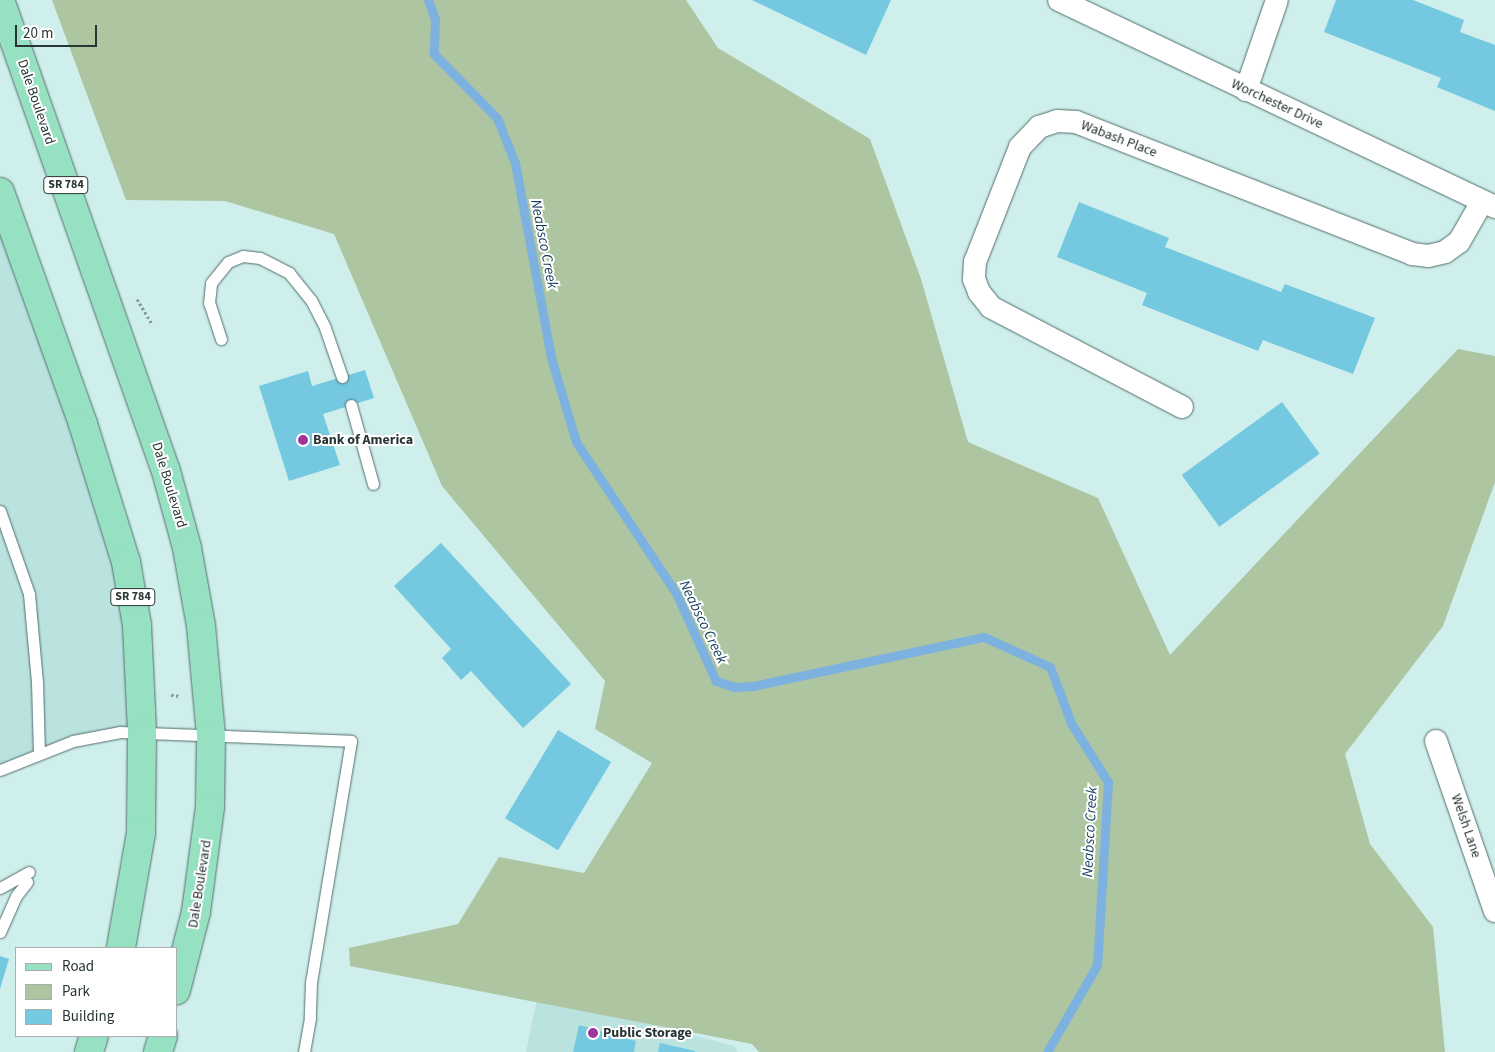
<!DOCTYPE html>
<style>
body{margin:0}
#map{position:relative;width:1495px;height:1052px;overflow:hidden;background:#cfefec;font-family:"Source Sans 3",sans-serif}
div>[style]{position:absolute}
.built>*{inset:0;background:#bae3e0}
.green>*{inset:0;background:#aec5a1}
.stream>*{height:9px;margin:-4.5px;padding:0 4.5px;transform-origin:4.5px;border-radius:4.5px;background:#7cb1e0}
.building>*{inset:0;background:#74c8e0;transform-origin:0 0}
.path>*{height:3px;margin-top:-1.5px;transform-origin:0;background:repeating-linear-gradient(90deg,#869d9b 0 2.5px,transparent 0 5px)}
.roads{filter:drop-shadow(0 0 1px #516e6b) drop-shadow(0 0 1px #516e6b)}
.service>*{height:11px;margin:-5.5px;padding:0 5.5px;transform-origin:5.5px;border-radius:5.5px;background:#fff}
.minor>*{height:22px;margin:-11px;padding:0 11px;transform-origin:11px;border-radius:11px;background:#fff}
.primary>*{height:28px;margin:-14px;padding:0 14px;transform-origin:14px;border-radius:14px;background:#95e1c1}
.dots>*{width:14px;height:14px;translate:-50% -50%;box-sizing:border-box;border:2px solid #fff;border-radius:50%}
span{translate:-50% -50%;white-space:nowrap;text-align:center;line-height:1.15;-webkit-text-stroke:4px #fff;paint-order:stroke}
.shield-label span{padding:1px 4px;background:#fff;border:1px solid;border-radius:4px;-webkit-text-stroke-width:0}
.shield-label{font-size:12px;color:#283534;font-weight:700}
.street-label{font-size:14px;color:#283534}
.poi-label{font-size:14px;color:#283534;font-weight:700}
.left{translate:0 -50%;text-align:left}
.water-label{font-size:15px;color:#123a5a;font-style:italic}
.legend{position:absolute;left:15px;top:947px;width:162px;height:90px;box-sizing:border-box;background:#fff;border:1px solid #a9aeae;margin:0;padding:6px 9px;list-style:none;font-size:15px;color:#283534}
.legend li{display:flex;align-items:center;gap:10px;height:25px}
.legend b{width:25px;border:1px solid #a9aeae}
.scale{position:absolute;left:15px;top:25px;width:82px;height:22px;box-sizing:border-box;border:2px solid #283534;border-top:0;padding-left:6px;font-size:15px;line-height:18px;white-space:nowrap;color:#283534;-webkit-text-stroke:4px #fff;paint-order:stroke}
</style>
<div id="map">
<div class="built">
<div style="clip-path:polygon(0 197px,126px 562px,142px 733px,120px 732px,0 770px)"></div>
<div style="clip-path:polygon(538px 994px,734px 1046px,738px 1052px,526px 1052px)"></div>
</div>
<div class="green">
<div style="clip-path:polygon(52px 0,686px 0,718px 48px,870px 139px,921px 279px,968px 442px,1098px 498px,1170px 655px,1458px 349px,1495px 356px,1495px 482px,1443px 626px,1345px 754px,1370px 844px,1433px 927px,1445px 1052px,759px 1052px,752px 1044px,350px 966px,349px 948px,458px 924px,499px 857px,584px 873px,652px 763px,595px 729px,605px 681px,442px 486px,334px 234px,225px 201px,126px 200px)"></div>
</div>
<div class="stream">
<div style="left:428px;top:0;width:20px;rotate:70deg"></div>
<div style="left:435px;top:19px;width:35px;rotate:92deg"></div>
<div style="left:434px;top:54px;width:90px;rotate:45.5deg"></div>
<div style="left:497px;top:118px;width:48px;rotate:68.2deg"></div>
<div style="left:515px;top:163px;width:198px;rotate:79.5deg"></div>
<div style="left:551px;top:358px;width:88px;rotate:73.4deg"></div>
<div style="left:576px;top:442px;width:181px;rotate:56.5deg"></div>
<div style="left:676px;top:593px;width:97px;rotate:65.6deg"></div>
<div style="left:716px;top:681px;width:19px;rotate:18deg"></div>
<div style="left:734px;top:687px;width:19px;rotate:-3deg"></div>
<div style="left:753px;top:686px;width:236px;rotate:-12deg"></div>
<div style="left:984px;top:637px;width:72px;rotate:24.4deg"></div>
<div style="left:1050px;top:667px;width:60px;rotate:69.4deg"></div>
<div style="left:1071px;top:723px;width:70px;rotate:57.9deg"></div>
<div style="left:1108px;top:782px;width:183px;rotate:93.4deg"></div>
<div style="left:1097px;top:965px;width:100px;rotate:119.9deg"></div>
</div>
<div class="building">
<div style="clip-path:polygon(752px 0,891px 0,866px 55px)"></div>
<div style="clip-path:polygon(1336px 0,1413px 0,1464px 20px,1460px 32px,1495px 45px,1495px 111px,1437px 87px,1441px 78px,1324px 32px)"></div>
<div style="clip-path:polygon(1079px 202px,1169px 238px,1165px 247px,1281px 292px,1285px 284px,1375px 318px,1353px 374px,1263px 340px,1258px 351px,1142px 305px,1147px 293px,1057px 257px)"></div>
<div style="clip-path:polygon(365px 370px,374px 398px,323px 414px,340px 465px,289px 481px,259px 386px,308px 371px,312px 386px)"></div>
<div style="left:1282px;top:402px;width:64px;height:124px;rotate:54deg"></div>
<div style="clip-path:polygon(441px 543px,571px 684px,523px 728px,471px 671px,461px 680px,442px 658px,451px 649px,394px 586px)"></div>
<div style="left:558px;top:730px;width:62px;height:103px;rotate:31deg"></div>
<div style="clip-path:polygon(0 956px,9px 959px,0 989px)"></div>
<div style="clip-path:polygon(579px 1025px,636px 1041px,634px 1052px,573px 1052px)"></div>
<div style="clip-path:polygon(660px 1043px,695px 1051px,695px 1052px,658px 1052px)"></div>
</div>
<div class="path">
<div style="left:137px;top:299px;width:29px;rotate:59deg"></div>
<div style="left:171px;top:695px;width:9px;rotate:6deg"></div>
</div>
<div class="roads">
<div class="service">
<div style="left:221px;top:339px;width:38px;rotate:-108deg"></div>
<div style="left:209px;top:303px;width:20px;rotate:-84deg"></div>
<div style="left:211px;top:283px;width:27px;rotate:-51deg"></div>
<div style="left:228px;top:262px;width:16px;rotate:-22deg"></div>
<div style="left:243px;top:256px;width:17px;rotate:7deg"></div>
<div style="left:260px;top:258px;width:33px;rotate:27deg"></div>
<div style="left:289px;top:273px;width:35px;rotate:51deg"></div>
<div style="left:311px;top:300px;width:31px;rotate:63deg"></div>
<div style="left:325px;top:328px;width:52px;rotate:70.9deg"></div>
<div style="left:351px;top:405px;width:82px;rotate:74.4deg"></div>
<div style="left:0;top:511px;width:88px;rotate:70.7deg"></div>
<div style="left:29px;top:594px;width:88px;rotate:84.8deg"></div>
<div style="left:37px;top:682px;width:72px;rotate:88.4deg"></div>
<div style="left:0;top:770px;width:79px;rotate:-21.7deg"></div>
<div style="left:73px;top:741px;width:48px;rotate:-10.8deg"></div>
<div style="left:120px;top:732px;width:231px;rotate:2.2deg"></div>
<div style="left:351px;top:741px;width:244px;rotate:99.4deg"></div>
<div style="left:311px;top:982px;width:36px;rotate:92deg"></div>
<div style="left:310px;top:1018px;width:35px;rotate:100deg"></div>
<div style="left:0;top:888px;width:33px;rotate:-29deg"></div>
<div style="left:0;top:932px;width:39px;rotate:-66deg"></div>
<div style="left:16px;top:896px;width:18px;rotate:-52deg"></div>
</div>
<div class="minor">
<div style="left:1059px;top:0;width:483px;rotate:25.4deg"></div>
<div style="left:1246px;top:90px;width:95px;rotate:-71deg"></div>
<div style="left:1182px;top:407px;width:216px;rotate:-152.4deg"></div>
<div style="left:991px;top:307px;width:19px;rotate:-129deg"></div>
<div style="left:979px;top:292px;width:14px;rotate:-111deg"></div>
<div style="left:974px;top:279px;width:17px;rotate:-87deg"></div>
<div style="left:975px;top:262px;width:123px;rotate:-68.6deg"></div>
<div style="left:1020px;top:147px;width:28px;rotate:-46deg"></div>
<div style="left:1039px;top:127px;width:19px;rotate:-18deg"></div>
<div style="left:1057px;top:121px;width:19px;rotate:3deg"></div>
<div style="left:1076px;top:122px;width:361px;rotate:21.4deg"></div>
<div style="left:1412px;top:254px;width:16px;rotate:7deg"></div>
<div style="left:1428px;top:256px;width:17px;rotate:-13deg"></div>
<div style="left:1445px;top:252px;width:17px;rotate:-36deg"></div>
<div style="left:1459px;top:242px;width:46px;rotate:-60.1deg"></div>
<div style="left:1436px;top:741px;width:180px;rotate:70.9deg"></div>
</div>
<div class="primary">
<div style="left:0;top:0;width:499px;rotate:70.6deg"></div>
<div style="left:166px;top:471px;width:80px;rotate:74.7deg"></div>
<div style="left:187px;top:548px;width:79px;rotate:79.8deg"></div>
<div style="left:201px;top:626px;width:109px;rotate:84.8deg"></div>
<div style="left:211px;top:735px;width:72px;rotate:90.8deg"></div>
<div style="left:210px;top:807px;width:106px;rotate:97.6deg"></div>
<div style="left:196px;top:912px;width:81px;rotate:104.4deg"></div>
<div style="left:0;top:192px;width:246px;rotate:70.3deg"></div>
<div style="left:83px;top:424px;width:145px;rotate:72.7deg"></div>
<div style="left:126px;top:562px;width:64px;rotate:80.1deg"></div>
<div style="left:137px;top:625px;width:108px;rotate:87.3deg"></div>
<div style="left:142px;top:733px;width:100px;rotate:90.6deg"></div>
<div style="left:141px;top:833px;width:117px;rotate:99.9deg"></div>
<div style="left:89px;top:1052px;width:17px;rotate:-73deg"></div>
<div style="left:158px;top:1052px;width:17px;rotate:-73deg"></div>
</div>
</div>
<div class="dots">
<div style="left:303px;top:440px;background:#9d369a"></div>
<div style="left:593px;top:1033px;background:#9d369a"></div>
</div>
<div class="shield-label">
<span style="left:66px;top:185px">SR 784</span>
<span style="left:133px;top:597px">SR 784</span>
</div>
<div class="street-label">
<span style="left:36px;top:102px;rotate:71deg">Dale Boulevard</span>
<span style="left:1277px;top:104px;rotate:25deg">Worchester Drive</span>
<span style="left:1119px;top:139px;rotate:21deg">Wabash Place</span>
<span style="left:169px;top:485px;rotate:73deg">Dale Boulevard</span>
<span style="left:1466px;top:826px;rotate:71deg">Welsh Lane</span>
<span style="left:200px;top:884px;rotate:-81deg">Dale Boulevard</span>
</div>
<div class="poi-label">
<span class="left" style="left:313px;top:440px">Bank of America</span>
<span class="left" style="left:603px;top:1033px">Public Storage</span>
</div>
<div class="water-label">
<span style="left:544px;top:244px;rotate:79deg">Neabsco Creek</span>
<span style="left:703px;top:622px;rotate:64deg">Neabsco Creek</span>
<span style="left:1090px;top:832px;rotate:-87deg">Neabsco Creek</span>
</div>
<ul class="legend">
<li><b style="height:6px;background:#95e1c1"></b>Road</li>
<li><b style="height:14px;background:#aec5a1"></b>Park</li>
<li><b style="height:14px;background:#74c8e0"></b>Building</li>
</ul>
<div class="scale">20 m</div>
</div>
